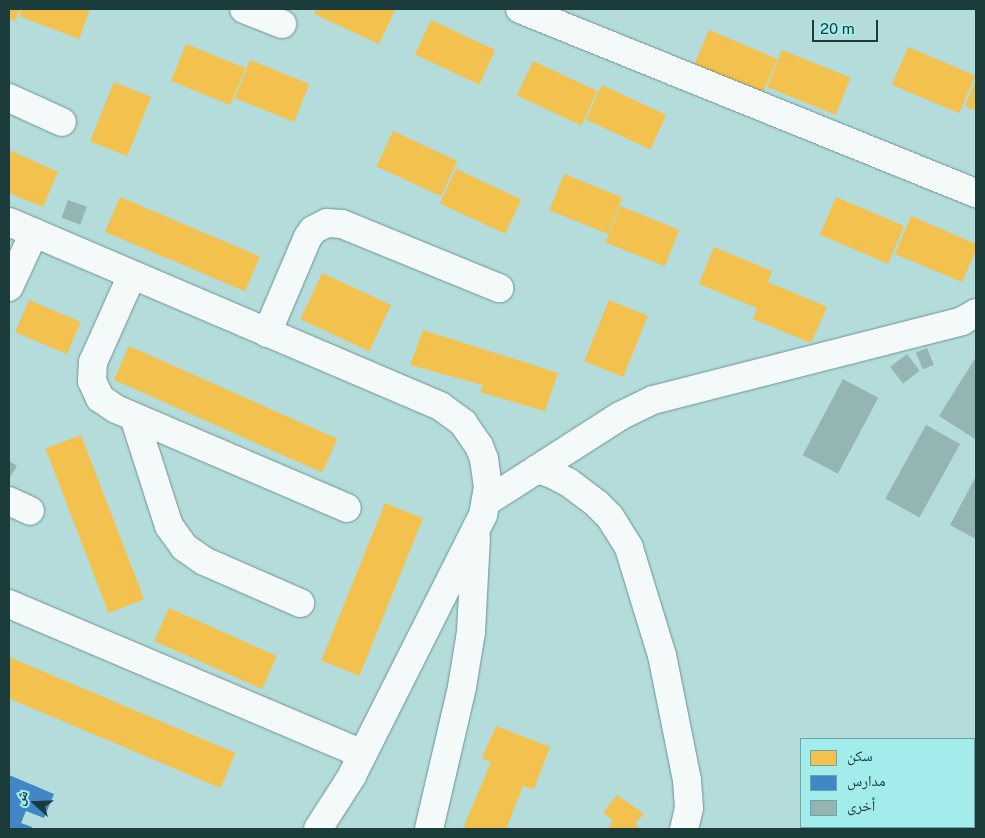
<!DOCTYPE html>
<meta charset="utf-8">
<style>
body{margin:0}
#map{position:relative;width:985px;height:838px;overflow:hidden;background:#b3dcdb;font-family:"Public Sans","Noto Naskh Arabic",sans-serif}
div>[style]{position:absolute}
.homes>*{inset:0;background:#f2c14e;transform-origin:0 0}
.schools>*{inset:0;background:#3f88c5}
.building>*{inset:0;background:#95b5b4;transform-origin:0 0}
.roads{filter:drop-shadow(0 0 1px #709291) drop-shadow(0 0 1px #709291)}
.minor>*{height:28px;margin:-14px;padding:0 14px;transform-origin:14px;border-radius:14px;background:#f4fafa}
span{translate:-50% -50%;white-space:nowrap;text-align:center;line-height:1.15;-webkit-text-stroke:5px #a2edec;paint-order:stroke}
.frame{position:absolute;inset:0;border:10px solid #1c3b3b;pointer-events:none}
.legend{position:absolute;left:800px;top:738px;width:175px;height:90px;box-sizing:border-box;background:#a2edec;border:1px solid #6ca6a5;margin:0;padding:6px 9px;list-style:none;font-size:15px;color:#1c3b3b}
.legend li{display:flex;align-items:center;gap:10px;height:25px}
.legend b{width:25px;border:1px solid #6ca6a5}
.north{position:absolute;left:10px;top:778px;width:50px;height:50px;-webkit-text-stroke:4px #a2edec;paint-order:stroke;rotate:290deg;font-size:14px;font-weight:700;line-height:20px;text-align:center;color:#1c3b3b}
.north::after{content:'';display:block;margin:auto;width:18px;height:22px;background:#1c3b3b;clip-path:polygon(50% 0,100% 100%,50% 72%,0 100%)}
.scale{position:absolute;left:812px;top:20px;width:66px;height:22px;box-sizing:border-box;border:2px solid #1c3b3b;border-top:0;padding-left:6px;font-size:15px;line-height:18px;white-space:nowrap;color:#1c3b3b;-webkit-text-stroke:4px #a2edec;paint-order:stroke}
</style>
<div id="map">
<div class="homes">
<div style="clip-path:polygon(9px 9px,20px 9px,15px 21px,9px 19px)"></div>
<div style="clip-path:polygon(22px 9px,90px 9px,79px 39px,19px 16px)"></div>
<div style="clip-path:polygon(317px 9px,393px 9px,395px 10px,379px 44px,314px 14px)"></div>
<div style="left:431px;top:20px;width:71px;height:38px;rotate:25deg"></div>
<div style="left:709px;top:30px;width:74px;height:41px;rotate:23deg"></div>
<div style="left:186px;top:44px;width:64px;height:40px;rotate:22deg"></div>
<div style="left:908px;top:47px;width:73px;height:41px;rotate:23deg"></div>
<div style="left:782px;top:50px;width:74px;height:40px;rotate:22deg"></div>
<div style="left:250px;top:60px;width:64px;height:41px;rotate:22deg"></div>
<div style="left:533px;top:61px;width:71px;height:38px;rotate:25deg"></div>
<div style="clip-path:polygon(976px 79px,976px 111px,965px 106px)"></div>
<div style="left:114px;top:82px;width:40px;height:64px;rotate:22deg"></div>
<div style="left:602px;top:85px;width:71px;height:38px;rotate:25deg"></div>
<div style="left:393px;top:131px;width:71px;height:39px;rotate:25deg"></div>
<div style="clip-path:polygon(9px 150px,58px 172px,43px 207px,9px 193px)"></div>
<div style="left:456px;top:169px;width:72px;height:38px;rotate:25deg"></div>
<div style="left:564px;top:174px;width:63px;height:39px;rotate:22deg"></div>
<div style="left:120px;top:197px;width:152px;height:38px;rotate:23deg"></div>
<div style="left:836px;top:197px;width:74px;height:41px;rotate:23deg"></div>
<div style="left:620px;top:206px;width:64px;height:39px;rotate:22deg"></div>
<div style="clip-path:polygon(911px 216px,976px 244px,976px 250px,962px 282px,895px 254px)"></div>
<div style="clip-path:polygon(714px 247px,772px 271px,768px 282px,827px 307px,811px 343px,753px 319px,757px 308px,699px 284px)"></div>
<div style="left:322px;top:273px;width:76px;height:51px;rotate:25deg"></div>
<div style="left:29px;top:300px;width:56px;height:35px;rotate:23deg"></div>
<div style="left:609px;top:300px;width:42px;height:66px;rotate:22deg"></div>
<div style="clip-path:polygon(423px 330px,558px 373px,545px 411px,480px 392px,483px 385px,410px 365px)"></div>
<div style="left:129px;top:346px;width:228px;height:37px;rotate:24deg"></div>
<div style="left:81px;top:435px;width:176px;height:38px;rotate:69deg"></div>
<div style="left:385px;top:503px;width:41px;height:170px;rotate:22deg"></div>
<div style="left:169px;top:608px;width:118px;height:36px;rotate:24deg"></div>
<div style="left:9px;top:657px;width:246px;height:38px;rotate:23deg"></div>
<div style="clip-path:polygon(496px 726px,550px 747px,534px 789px,523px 786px,506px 829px,463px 829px,491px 762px,482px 758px)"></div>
<div style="clip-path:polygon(617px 795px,644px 814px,635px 823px,640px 829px,608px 829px,613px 820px,603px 813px)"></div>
</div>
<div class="schools">
<div style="clip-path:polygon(9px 775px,54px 794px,44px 818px,26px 811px,21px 823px,32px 827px,31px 829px,9px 829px)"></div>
</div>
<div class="building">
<div style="left:68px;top:200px;width:20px;height:19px;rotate:20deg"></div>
<div style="left:927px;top:348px;width:18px;height:12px;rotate:68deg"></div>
<div style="left:907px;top:354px;width:21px;height:21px;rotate:53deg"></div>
<div style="clip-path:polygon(976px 357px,976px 437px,975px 439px,939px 416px)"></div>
<div style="left:843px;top:379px;width:40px;height:86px;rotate:28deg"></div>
<div style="left:926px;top:425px;width:39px;height:84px;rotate:29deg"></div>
<div style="clip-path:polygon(9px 461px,17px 466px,9px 479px)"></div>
<div style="clip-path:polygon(976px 476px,976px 539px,950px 525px)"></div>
</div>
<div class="roads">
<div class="minor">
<div style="left:244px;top:9px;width:41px;rotate:21.5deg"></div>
<div style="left:520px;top:9px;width:492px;rotate:22deg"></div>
<div style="left:9px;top:98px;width:58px;rotate:24.4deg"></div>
<div style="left:9px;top:222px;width:469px;rotate:23.1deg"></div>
<div style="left:440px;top:406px;width:29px;rotate:36deg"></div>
<div style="left:463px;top:423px;width:28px;rotate:55deg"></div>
<div style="left:479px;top:446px;width:14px;rotate:69deg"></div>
<div style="left:484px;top:459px;width:28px;rotate:82deg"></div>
<div style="left:488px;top:487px;width:28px;rotate:100deg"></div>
<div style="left:483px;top:515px;width:292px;rotate:116.7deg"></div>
<div style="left:352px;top:776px;width:63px;rotate:122.7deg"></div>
<div style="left:132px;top:275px;width:95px;rotate:114.1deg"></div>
<div style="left:93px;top:362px;width:19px;rotate:93deg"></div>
<div style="left:92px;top:381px;width:19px;rotate:65deg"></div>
<div style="left:100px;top:398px;width:19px;rotate:35deg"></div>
<div style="left:116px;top:409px;width:251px;rotate:23.2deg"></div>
<div style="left:9px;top:287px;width:60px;rotate:-65.2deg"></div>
<div style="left:267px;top:333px;width:104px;rotate:-66.9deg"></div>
<div style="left:308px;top:237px;width:9px;rotate:-54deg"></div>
<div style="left:313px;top:230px;width:16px;rotate:-27deg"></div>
<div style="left:327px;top:223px;width:15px;rotate:4deg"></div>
<div style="left:342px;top:224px;width:170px;rotate:22.2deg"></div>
<div style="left:134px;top:417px;width:114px;rotate:72.2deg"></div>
<div style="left:169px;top:526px;width:26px;rotate:54deg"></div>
<div style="left:184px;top:547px;width:24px;rotate:35deg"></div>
<div style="left:204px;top:561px;width:105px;rotate:23.6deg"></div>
<div style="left:537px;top:469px;width:16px;rotate:18deg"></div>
<div style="left:552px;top:474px;width:18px;rotate:27deg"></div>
<div style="left:568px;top:482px;width:36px;rotate:37deg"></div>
<div style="left:597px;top:504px;width:18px;rotate:45deg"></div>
<div style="left:610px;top:517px;width:36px;rotate:58deg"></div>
<div style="left:629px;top:548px;width:112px;rotate:72.9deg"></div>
<div style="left:662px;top:655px;width:127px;rotate:78.7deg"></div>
<div style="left:687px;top:780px;width:28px;rotate:86deg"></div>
<div style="left:689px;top:808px;width:22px;rotate:103deg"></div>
<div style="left:9px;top:501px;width:23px;rotate:25deg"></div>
<div style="left:486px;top:502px;width:159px;rotate:-32.7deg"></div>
<div style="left:620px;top:416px;width:37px;rotate:-26deg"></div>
<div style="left:653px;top:400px;width:319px;rotate:-14.3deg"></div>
<div style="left:962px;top:321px;width:16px;rotate:-30deg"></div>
<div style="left:9px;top:604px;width:384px;rotate:23deg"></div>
<div style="left:974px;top:799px;width:4px;rotate:-56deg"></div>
<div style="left:429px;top:829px;width:146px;rotate:-76.9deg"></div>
<div style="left:462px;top:687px;width:56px;rotate:-80.7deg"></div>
<div style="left:471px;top:632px;width:94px;rotate:-87deg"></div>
<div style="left:946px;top:829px;width:4px;rotate:-34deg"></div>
</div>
</div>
<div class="frame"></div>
<ul class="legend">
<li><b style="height:14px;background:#f2c14e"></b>سكن</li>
<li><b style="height:14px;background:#3f88c5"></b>مدارس</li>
<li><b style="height:14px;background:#95b5b4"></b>أخرى</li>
</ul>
<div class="north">ش</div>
<div class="scale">20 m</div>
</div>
